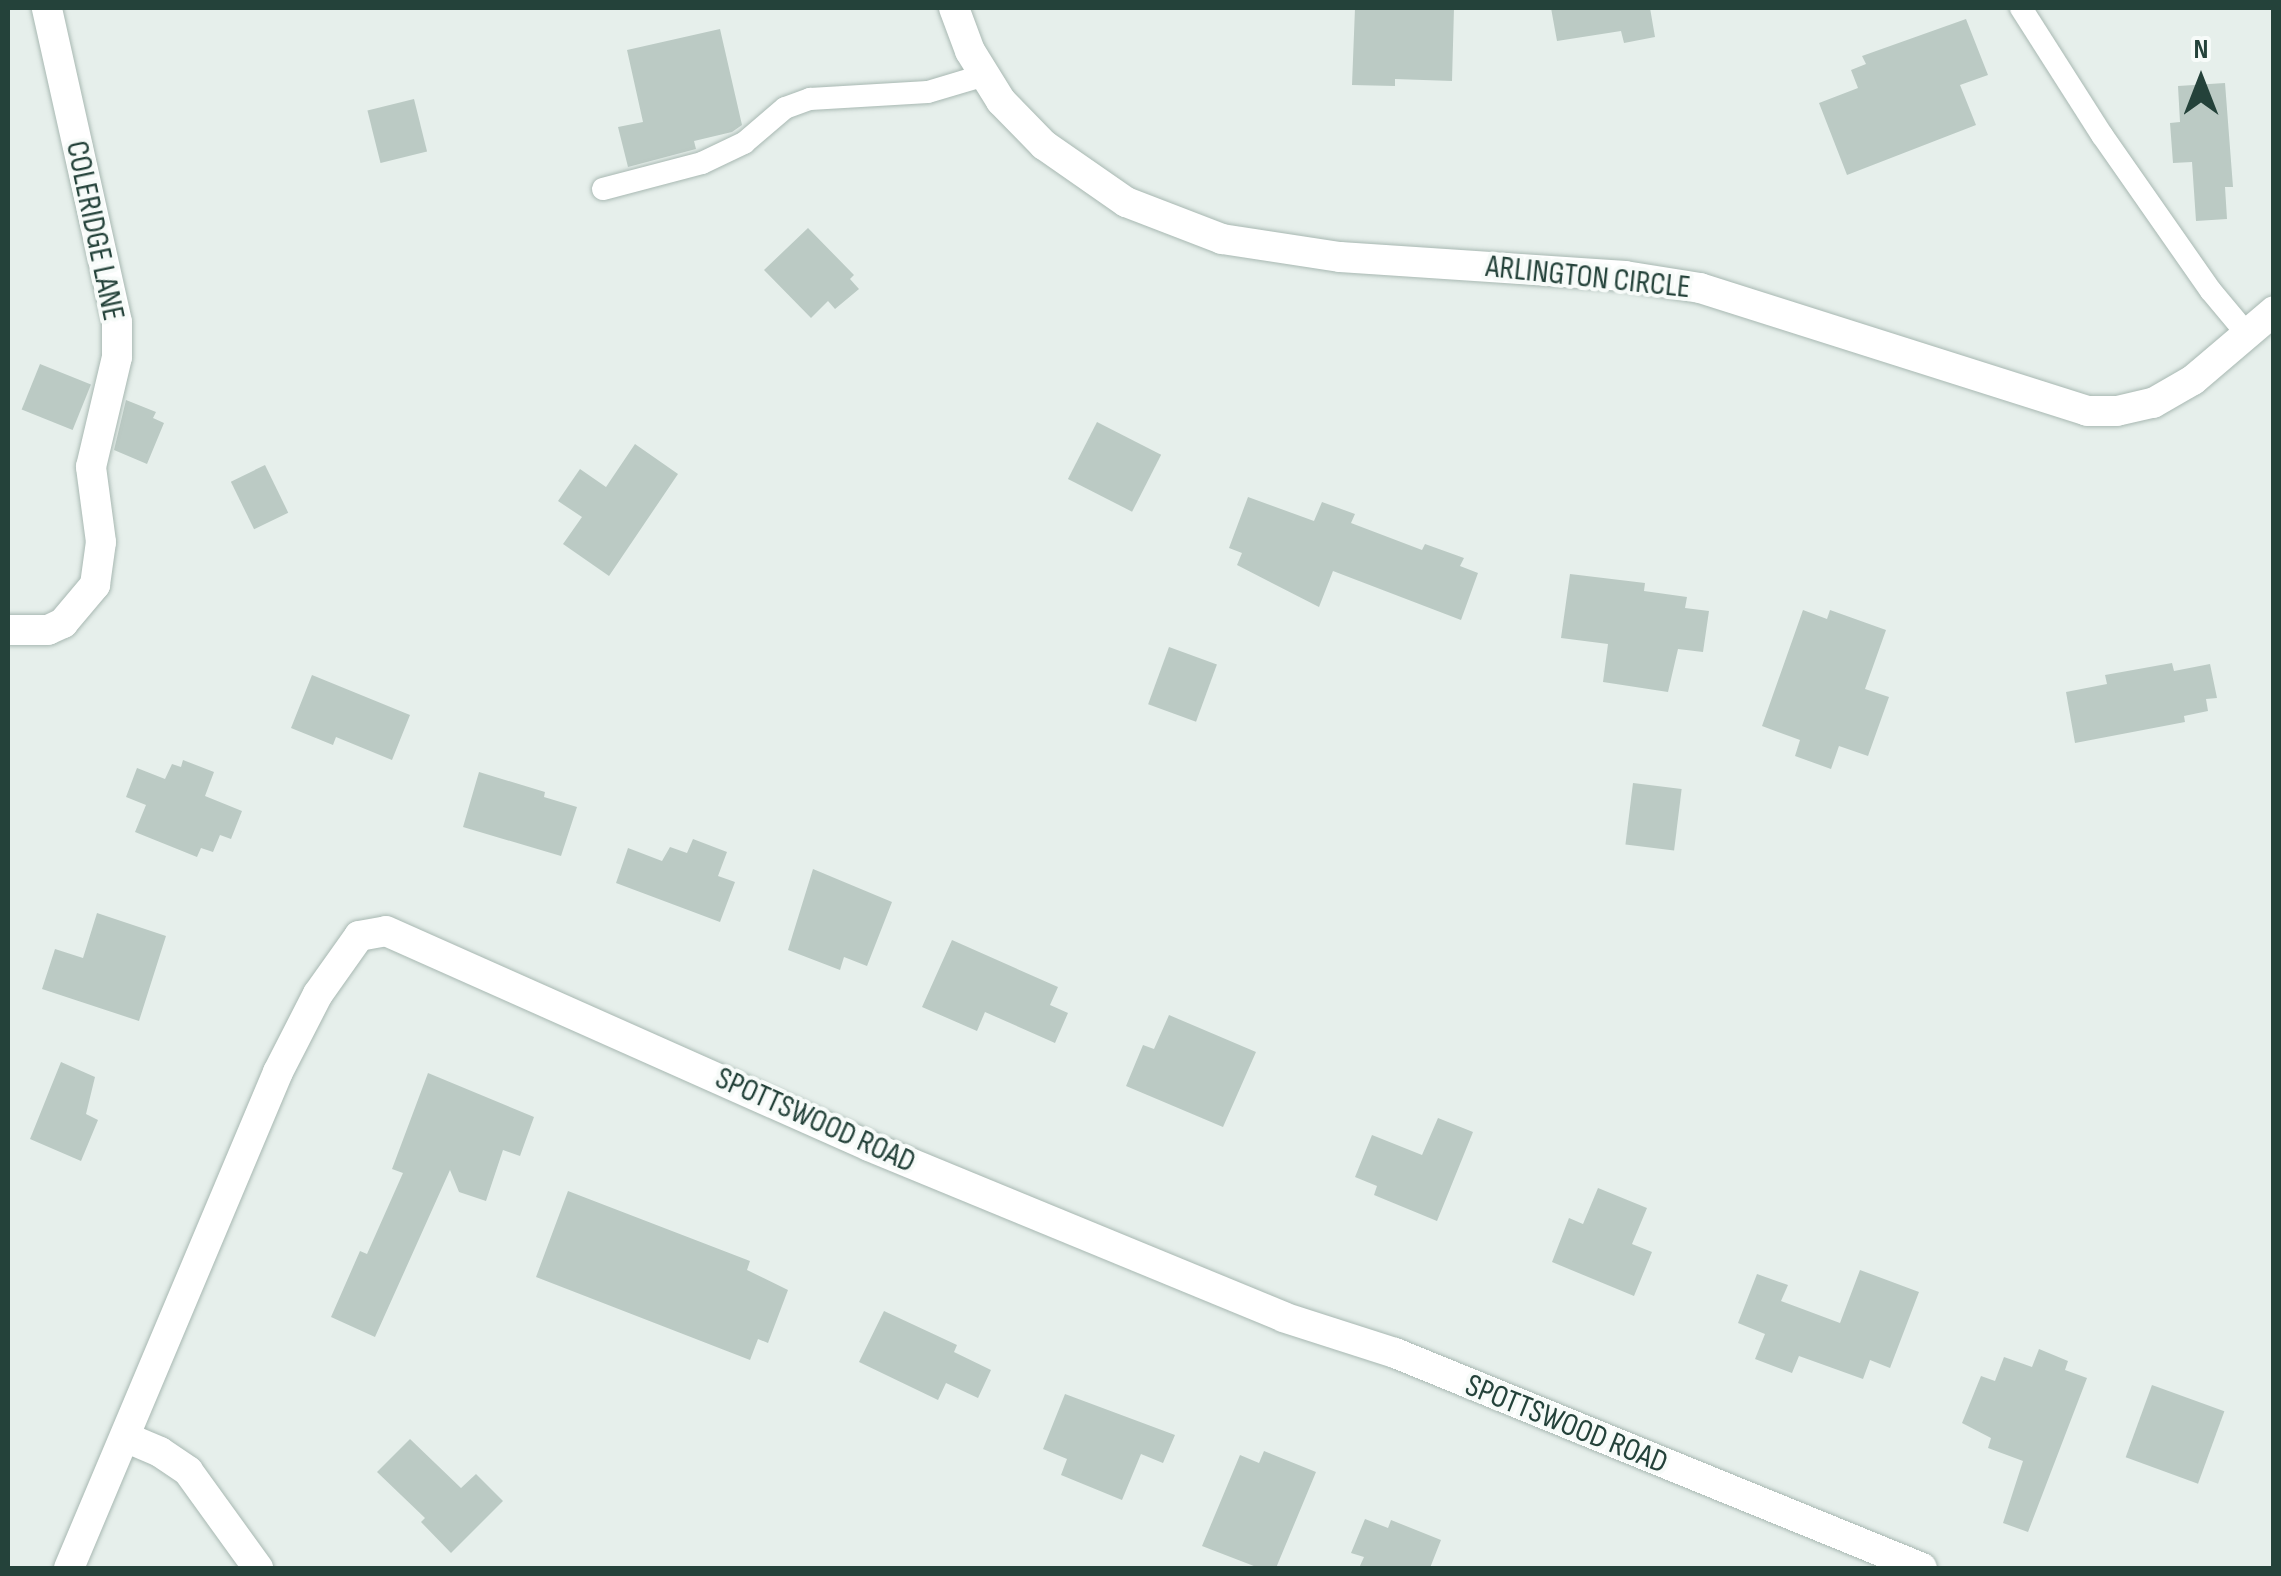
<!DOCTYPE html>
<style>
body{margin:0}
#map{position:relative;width:2281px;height:1576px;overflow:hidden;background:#e6efeb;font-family:"Sofia Sans Condensed",sans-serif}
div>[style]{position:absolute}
.building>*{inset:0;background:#bbcac4;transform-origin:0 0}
.roads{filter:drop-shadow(0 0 2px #a8b8b2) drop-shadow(0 0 2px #a8b8b2)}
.service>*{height:22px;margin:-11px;padding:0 11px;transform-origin:11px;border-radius:11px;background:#fff}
.minor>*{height:30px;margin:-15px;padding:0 15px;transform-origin:15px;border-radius:15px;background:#fff}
span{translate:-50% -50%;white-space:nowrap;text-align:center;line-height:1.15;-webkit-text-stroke:8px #f7fbf9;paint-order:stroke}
.street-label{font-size:32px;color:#24423a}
.frame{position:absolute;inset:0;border:10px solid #24423a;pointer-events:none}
.north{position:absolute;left:2151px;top:30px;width:100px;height:100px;-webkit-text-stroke:8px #f7fbf9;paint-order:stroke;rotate:0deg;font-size:28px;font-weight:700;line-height:40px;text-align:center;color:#24423a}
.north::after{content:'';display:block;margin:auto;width:35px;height:45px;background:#24423a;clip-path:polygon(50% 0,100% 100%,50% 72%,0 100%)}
</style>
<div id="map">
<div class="building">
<div style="clip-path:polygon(1355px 8px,1454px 8px,1452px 81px,1395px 79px,1395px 86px,1352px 85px)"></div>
<div style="clip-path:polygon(1551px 8px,1650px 8px,1655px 37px,1624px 43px,1621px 31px,1557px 41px)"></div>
<div style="clip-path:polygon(1966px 19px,1988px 75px,1960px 85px,1976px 125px,1847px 175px,1819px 103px,1858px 88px,1851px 70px,1866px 64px,1862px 56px)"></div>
<div style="clip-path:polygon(720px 29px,742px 125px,732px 132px,694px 141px,696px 149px,628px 167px,618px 127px,643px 122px,627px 50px)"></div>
<div style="clip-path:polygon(2225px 83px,2233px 187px,2225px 187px,2227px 219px,2196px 221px,2192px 162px,2173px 163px,2170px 123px,2180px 122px,2178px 86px)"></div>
<div style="left:414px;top:99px;width:54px;height:48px;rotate:76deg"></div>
<div style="clip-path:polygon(808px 228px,854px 275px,850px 279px,859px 289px,835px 309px,828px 301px,811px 318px,764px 270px)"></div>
<div style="left:40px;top:364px;width:55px;height:49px;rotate:22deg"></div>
<div style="clip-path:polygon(126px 400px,156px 412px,153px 418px,164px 423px,147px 464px,114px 450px)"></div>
<div style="left:1097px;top:422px;width:72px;height:64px;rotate:27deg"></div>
<div style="clip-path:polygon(635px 444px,678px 474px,609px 576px,563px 544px,582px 517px,558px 501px,580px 469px,606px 487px)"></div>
<div style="left:265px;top:465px;width:53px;height:38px;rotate:64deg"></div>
<div style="clip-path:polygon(1248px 497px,1314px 521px,1322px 502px,1355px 514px,1351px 523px,1422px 550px,1425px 544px,1464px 558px,1460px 566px,1478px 573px,1461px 620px,1333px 571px,1319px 607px,1237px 565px,1242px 553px,1229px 548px)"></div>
<div style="clip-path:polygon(1570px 574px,1645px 583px,1644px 591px,1687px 597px,1685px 608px,1709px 611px,1703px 652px,1678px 649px,1668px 692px,1603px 682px,1608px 644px,1561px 638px)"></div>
<div style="clip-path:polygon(1803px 610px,1827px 619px,1830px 610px,1886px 630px,1865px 689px,1889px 697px,1868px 756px,1839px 746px,1831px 769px,1795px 756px,1800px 740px,1762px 726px)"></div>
<div style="left:1169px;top:647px;width:51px;height:61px;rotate:20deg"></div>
<div style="clip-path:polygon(2172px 663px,2174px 671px,2210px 664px,2217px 698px,2206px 699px,2208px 711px,2184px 716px,2185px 722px,2075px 743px,2066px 692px,2107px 684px,2105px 675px)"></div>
<div style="clip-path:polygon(312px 675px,410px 715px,392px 760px,336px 737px,333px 745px,291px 728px)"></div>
<div style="clip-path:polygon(183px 760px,214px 772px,205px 796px,242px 811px,231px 839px,220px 835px,213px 852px,201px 848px,197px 857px,135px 832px,146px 805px,126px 797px,137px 768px,165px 779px,172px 764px,181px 767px)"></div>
<div style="clip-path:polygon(479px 772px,545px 792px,544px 797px,577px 807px,561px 856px,463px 827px)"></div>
<div style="left:1633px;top:783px;width:49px;height:62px;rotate:7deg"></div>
<div style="clip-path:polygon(693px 839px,727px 852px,718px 876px,735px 882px,720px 922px,616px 883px,628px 848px,662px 861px,670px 847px,687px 853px)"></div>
<div style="clip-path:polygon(813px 869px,892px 902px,867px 966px,844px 957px,840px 970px,788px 950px)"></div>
<div style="clip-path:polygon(97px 913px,166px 936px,139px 1021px,42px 989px,55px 949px,83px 958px)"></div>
<div style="clip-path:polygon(952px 940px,1058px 987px,1050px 1005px,1068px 1013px,1055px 1043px,985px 1012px,977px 1031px,922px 1007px)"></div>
<div style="clip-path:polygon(1169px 1015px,1256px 1052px,1223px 1127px,1126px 1086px,1143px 1045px,1154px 1049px)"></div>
<div style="clip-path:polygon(61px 1062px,95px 1077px,86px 1114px,98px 1120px,81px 1161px,30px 1139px)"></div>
<div style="clip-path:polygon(428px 1073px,534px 1117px,520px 1156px,503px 1150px,486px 1201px,459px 1192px,450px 1170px,375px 1337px,331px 1317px,360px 1251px,367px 1254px,403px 1173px,392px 1169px)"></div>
<div style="clip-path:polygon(1438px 1118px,1473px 1132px,1437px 1221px,1374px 1195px,1377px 1186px,1355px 1177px,1372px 1135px,1422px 1155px)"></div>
<div style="clip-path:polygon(1598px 1188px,1647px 1208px,1632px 1244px,1652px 1252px,1634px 1296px,1552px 1262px,1569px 1218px,1583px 1224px)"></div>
<div style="clip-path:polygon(568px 1191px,750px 1261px,747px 1270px,788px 1290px,768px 1343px,758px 1339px,750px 1360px,536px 1277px)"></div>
<div style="clip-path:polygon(1860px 1270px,1919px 1292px,1890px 1368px,1870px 1360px,1863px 1379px,1799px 1356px,1792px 1373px,1755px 1359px,1765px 1334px,1738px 1323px,1757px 1274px,1788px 1285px,1781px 1301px,1840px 1323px)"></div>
<div style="clip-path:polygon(884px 1311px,957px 1345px,954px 1352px,991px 1370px,978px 1398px,946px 1383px,938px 1400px,859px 1362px)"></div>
<div style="clip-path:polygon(2039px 1349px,2068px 1361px,2065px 1370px,2087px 1378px,2028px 1532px,2003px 1523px,2023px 1461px,1988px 1448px,1991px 1438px,1962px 1423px,1981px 1376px,1995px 1381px,2004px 1357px,2032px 1367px)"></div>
<div style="left:2152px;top:1385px;width:77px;height:77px;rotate:20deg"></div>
<div style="clip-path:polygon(1065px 1394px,1175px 1435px,1163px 1463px,1141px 1454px,1122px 1500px,1061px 1475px,1067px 1459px,1043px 1449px)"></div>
<div style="clip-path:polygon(410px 1439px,461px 1488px,476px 1474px,503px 1501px,451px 1553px,421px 1522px,425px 1518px,377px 1472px)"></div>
<div style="clip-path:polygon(1264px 1451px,1316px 1472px,1276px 1568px,1259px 1568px,1202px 1546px,1240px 1455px,1259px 1463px)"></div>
<div style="clip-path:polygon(1365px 1519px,1388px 1528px,1391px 1520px,1441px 1540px,1430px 1568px,1359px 1568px,1364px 1557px,1351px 1553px)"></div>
</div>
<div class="roads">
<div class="service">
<div style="left:2021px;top:8px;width:151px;rotate:57.5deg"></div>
<div style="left:2102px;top:135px;width:190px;rotate:55.1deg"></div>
<div style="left:2211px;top:291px;width:56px;rotate:50.1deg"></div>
<div style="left:603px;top:189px;width:102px;rotate:-14.7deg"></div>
<div style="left:702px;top:163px;width:47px;rotate:-25.5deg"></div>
<div style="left:744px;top:143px;width:54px;rotate:-40.5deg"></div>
<div style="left:785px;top:108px;width:27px;rotate:-20deg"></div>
<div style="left:810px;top:99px;width:118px;rotate:-3.4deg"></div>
<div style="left:928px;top:92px;width:59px;rotate:-16.6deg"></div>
</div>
<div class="minor">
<div style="left:954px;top:8px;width:46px;rotate:69.6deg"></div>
<div style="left:970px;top:51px;width:59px;rotate:58.2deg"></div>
<div style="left:1001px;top:101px;width:62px;rotate:45.7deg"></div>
<div style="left:1044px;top:145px;width:100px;rotate:34.8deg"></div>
<div style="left:1126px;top:202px;width:103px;rotate:21.1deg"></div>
<div style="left:1222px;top:239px;width:119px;rotate:8.7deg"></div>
<div style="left:1340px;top:257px;width:286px;rotate:3.8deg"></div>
<div style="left:1625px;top:276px;width:76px;rotate:9.1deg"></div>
<div style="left:1700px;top:288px;width:406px;rotate:17.6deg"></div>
<div style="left:2087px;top:411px;width:30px"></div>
<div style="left:2117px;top:411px;width:37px;rotate:-13deg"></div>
<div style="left:2153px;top:403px;width:46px;rotate:-29.9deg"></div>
<div style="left:2193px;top:380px;width:106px;rotate:-40.4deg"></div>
<div style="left:8px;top:630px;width:40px"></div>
<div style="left:48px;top:630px;width:17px;rotate:-25deg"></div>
<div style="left:63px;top:623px;width:50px;rotate:-49.9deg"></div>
<div style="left:95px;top:585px;width:43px;rotate:-82.1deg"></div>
<div style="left:101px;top:542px;width:76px;rotate:-97.6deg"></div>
<div style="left:91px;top:467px;width:113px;rotate:-76.7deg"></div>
<div style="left:117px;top:357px;width:35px;rotate:-90deg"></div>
<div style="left:117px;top:322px;width:322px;rotate:-102.6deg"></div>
<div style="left:125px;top:1437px;width:38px;rotate:23deg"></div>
<div style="left:160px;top:1452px;width:34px;rotate:34deg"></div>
<div style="left:188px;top:1471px;width:120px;rotate:54.2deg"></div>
<div style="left:69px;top:1568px;width:538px;rotate:-67.15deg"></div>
<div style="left:278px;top:1072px;width:88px;rotate:-62.9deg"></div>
<div style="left:318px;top:994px;width:71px;rotate:-54.7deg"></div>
<div style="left:359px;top:936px;width:27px;rotate:-10deg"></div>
<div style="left:386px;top:931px;width:529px;rotate:24deg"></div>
<div style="left:869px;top:1146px;width:448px;rotate:22.4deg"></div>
<div style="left:1283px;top:1317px;width:118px;rotate:17.8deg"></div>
<div style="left:1395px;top:1353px;width:569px;rotate:22.19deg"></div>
</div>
</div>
<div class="street-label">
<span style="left:94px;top:231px;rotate:78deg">COLERIDGE LANE</span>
<span style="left:1588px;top:278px;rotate:6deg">ARLINGTON CIRCLE</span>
<span style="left:815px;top:1121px;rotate:24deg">SPOTTSWOOD ROAD</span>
<span style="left:1566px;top:1425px;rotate:22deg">SPOTTSWOOD ROAD</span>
</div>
<div class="frame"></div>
<div class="north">N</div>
</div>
